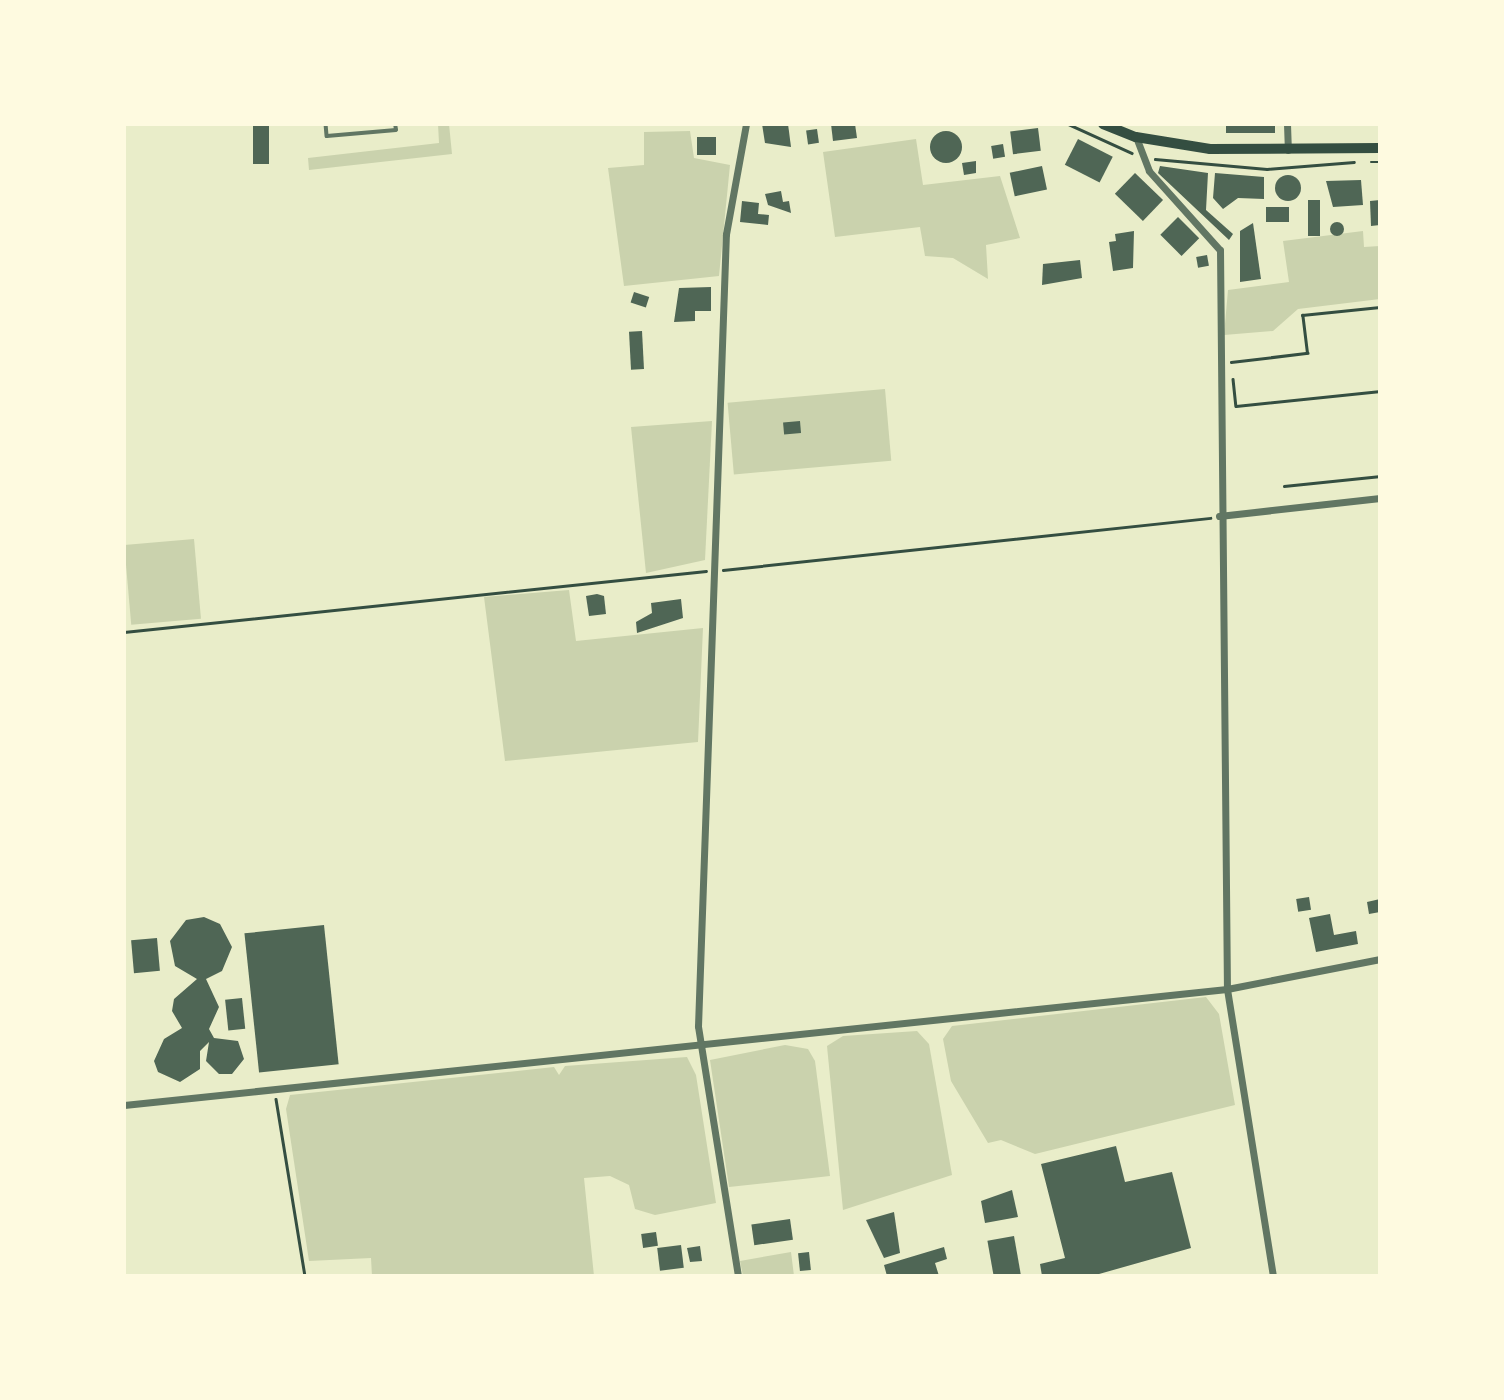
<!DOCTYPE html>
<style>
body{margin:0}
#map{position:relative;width:1504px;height:1400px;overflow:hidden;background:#e9edc9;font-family:Montserrat,sans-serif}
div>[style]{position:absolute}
.green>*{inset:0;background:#cad2ad;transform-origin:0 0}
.building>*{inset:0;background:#4f6655;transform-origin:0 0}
.round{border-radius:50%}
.path>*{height:2.5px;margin:-1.25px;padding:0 1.25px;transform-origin:1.25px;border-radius:1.25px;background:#344e41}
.service>*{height:3.5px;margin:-1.75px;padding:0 1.75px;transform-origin:1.75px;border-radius:1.75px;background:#617663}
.minor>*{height:7px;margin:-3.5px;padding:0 3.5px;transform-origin:3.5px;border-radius:3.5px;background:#617663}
.secondary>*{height:10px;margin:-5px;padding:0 5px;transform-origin:5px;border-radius:5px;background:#344e41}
span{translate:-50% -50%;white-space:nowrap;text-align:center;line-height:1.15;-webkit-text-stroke:7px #fefae0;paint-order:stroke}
.frame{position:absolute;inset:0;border:126px solid #fefae0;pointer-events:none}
</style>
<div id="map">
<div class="green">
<div style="clip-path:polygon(438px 124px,449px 124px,452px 154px,309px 170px,308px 158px,439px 143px)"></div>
<div style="clip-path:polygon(690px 131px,694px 158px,730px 165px,719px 276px,624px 286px,608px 168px,644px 165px,644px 132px)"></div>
<div style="clip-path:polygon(916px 139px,923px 185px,1000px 176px,1020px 238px,986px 245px,988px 279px,953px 258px,925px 256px,920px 227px,835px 237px,823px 152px)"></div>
<div style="clip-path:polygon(1363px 231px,1364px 247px,1380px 246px,1380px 299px,1298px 309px,1273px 331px,1224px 335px,1228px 290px,1289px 282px,1283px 241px)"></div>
<div style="left:885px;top:389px;width:72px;height:158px;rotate:85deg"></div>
<div style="clip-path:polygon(712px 421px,705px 560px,646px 573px,631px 427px)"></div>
<div style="left:194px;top:539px;width:80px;height:70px;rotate:85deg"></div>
<div style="clip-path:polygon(569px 590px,576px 641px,703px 628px,698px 742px,505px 761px,484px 597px)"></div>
<div style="clip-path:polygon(1206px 997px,1219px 1014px,1235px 1105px,1035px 1154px,1001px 1140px,988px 1143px,951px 1081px,943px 1039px,952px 1026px)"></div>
<div style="clip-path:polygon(917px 1031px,929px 1044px,952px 1175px,843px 1210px,827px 1046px,843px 1036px)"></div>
<div style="clip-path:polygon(785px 1045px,808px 1049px,815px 1061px,830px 1176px,729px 1187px,710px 1060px)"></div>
<div style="clip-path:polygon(687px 1057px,696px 1075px,716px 1203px,655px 1215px,635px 1209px,629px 1185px,610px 1176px,584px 1178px,594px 1276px,372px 1276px,371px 1258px,309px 1261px,286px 1109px,290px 1095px,554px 1067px,559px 1075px,565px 1066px)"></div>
<div style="clip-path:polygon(791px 1252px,794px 1276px,743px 1276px,740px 1261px)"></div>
</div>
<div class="building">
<div style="left:253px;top:124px;width:16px;height:40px"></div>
<div style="clip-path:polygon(762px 124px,788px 124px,791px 147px,765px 143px)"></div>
<div style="clip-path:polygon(831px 124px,855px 124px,857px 138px,833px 141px)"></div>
<div style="left:1226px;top:124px;width:49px;height:9px"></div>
<div style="left:1038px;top:128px;width:23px;height:28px;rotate:83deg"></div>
<div style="left:817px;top:129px;width:14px;height:11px;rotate:82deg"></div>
<div class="round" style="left:930px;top:131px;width:32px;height:32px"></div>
<div style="left:716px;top:137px;width:18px;height:19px;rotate:90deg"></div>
<div style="left:1078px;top:139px;width:39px;height:29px;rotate:27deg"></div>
<div style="left:1003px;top:144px;width:13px;height:12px;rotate:81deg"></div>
<div style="clip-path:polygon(976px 161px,976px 173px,964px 175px,962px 163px)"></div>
<div style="left:1042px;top:166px;width:24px;height:33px;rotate:78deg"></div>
<div style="clip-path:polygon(1160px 166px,1208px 173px,1206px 210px,1233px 234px,1229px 240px,1158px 173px)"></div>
<div style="left:1135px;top:173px;width:39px;height:29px;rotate:44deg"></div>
<div style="clip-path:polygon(1215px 173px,1264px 177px,1264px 199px,1238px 198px,1223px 209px,1213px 198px)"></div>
<div class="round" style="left:1275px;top:175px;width:26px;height:26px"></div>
<div style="clip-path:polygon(1326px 181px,1361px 180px,1363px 205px,1333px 207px)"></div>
<div style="clip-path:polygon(781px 191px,783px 202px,789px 201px,791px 213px,768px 205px,765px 194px)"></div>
<div style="left:1308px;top:200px;width:12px;height:36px"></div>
<div style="clip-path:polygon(1380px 200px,1380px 225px,1371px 226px,1370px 201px)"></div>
<div style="clip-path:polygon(742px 201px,759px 203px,758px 214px,769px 215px,768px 225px,740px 222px)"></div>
<div style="left:1289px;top:207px;width:15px;height:23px;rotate:90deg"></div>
<div style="left:1178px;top:217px;width:30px;height:25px;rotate:45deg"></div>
<div class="round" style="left:1330px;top:222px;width:14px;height:14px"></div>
<div style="clip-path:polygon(1253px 223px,1261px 279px,1240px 282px,1240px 231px)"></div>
<div style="clip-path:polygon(1134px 231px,1133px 268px,1113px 271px,1109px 242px,1116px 241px,1115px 234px)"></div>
<div style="left:1207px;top:255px;width:11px;height:11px;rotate:80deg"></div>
<div style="clip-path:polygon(1080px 260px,1082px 278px,1042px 285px,1043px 264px)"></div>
<div style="clip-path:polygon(711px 287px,711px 311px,695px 311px,695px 321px,674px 322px,679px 288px)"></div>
<div style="left:634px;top:292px;width:16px;height:11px;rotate:18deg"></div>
<div style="left:642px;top:331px;width:38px;height:13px;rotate:87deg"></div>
<div style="left:800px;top:421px;width:12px;height:17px;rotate:85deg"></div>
<div style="clip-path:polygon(597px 594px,604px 596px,606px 614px,589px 616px,586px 596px)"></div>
<div style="clip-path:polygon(681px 599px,683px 618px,637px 633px,636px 622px,652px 613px,651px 603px)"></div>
<div style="left:1309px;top:897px;width:13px;height:13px;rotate:81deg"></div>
<div style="clip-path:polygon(1380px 899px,1380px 912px,1369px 914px,1367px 902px)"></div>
<div style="clip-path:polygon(1330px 914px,1334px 935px,1356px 931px,1358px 944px,1316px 952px,1309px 918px)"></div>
<div style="clip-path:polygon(204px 917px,220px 924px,232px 947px,222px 971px,206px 979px,219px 1007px,209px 1029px,214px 1038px,238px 1041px,244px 1059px,232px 1074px,219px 1074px,206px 1061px,209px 1042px,200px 1051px,200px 1069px,180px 1082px,158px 1072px,154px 1061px,164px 1039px,182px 1028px,172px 1011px,174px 999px,197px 979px,175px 966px,170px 941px,186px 920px)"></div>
<div style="left:324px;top:925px;width:140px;height:80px;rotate:84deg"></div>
<div style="left:157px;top:938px;width:33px;height:26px;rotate:85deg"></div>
<div style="left:242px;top:998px;width:31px;height:17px;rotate:84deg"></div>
<div style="clip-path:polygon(1116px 1146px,1125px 1182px,1172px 1172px,1191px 1248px,1092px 1276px,1042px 1276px,1040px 1264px,1065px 1258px,1041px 1164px)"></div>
<div style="clip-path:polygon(1012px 1190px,1018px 1217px,985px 1223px,981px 1201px)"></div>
<div style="clip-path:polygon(894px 1212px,900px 1253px,884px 1258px,866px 1220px)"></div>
<div style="left:790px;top:1219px;width:21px;height:39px;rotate:82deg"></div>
<div style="left:656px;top:1232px;width:14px;height:15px;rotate:82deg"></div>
<div style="left:1014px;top:1236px;width:40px;height:27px;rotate:80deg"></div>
<div style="left:681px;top:1245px;width:23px;height:24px;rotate:83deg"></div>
<div style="clip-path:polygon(700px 1246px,702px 1261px,690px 1262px,687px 1248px)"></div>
<div style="clip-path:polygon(944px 1247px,947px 1259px,935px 1263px,939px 1276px,887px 1276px,884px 1265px)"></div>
<div style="left:809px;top:1252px;width:18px;height:11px;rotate:84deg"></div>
</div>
<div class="path">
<div style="left:1068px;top:124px;width:70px;rotate:24.4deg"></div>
<div style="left:1155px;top:159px;width:112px;rotate:5.1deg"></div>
<div style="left:1267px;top:169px;width:87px;rotate:-4.6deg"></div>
<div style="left:1371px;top:162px;width:9px"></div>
<div style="left:1231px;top:362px;width:77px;rotate:-6.8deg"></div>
<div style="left:1307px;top:353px;width:38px;rotate:-97deg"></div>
<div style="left:1302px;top:315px;width:78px;rotate:-5.9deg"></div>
<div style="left:1233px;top:379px;width:27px;rotate:84deg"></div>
<div style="left:1236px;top:406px;width:145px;rotate:-5.9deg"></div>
<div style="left:1284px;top:486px;width:97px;rotate:-5.9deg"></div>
<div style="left:723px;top:570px;width:490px;rotate:-6.1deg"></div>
<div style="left:124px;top:632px;width:585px;rotate:-5.98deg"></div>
<div style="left:276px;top:1099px;width:179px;rotate:80.7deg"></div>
</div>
<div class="service">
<div style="left:326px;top:124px;width:12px;rotate:85deg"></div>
<div style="left:327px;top:136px;width:69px;rotate:-5deg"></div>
<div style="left:396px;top:130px;width:6px;rotate:-99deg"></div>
</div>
<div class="minor">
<div style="left:1287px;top:124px;width:26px;rotate:88deg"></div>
<div style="left:1136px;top:137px;width:36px;rotate:69deg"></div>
<div style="left:1149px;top:171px;width:106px;rotate:48.1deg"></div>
<div style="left:1220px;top:250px;width:739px;rotate:89.46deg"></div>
<div style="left:1227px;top:989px;width:291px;rotate:80.9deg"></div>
<div style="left:1219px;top:516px;width:162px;rotate:-6.4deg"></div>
<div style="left:124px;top:1105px;width:1109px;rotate:-6deg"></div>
<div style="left:1227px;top:989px;width:156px;rotate:-11.1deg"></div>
<div style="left:738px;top:1276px;width:253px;rotate:-99.1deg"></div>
<div style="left:698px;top:1026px;width:792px;rotate:-87.98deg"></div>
<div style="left:726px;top:234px;width:112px;rotate:-79.7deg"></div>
</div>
<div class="secondary">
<div style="left:1103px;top:124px;width:35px;rotate:22deg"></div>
<div style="left:1136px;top:137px;width:75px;rotate:9.2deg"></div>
<div style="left:1210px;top:149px;width:170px;rotate:-0.3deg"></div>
</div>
<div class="frame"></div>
</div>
